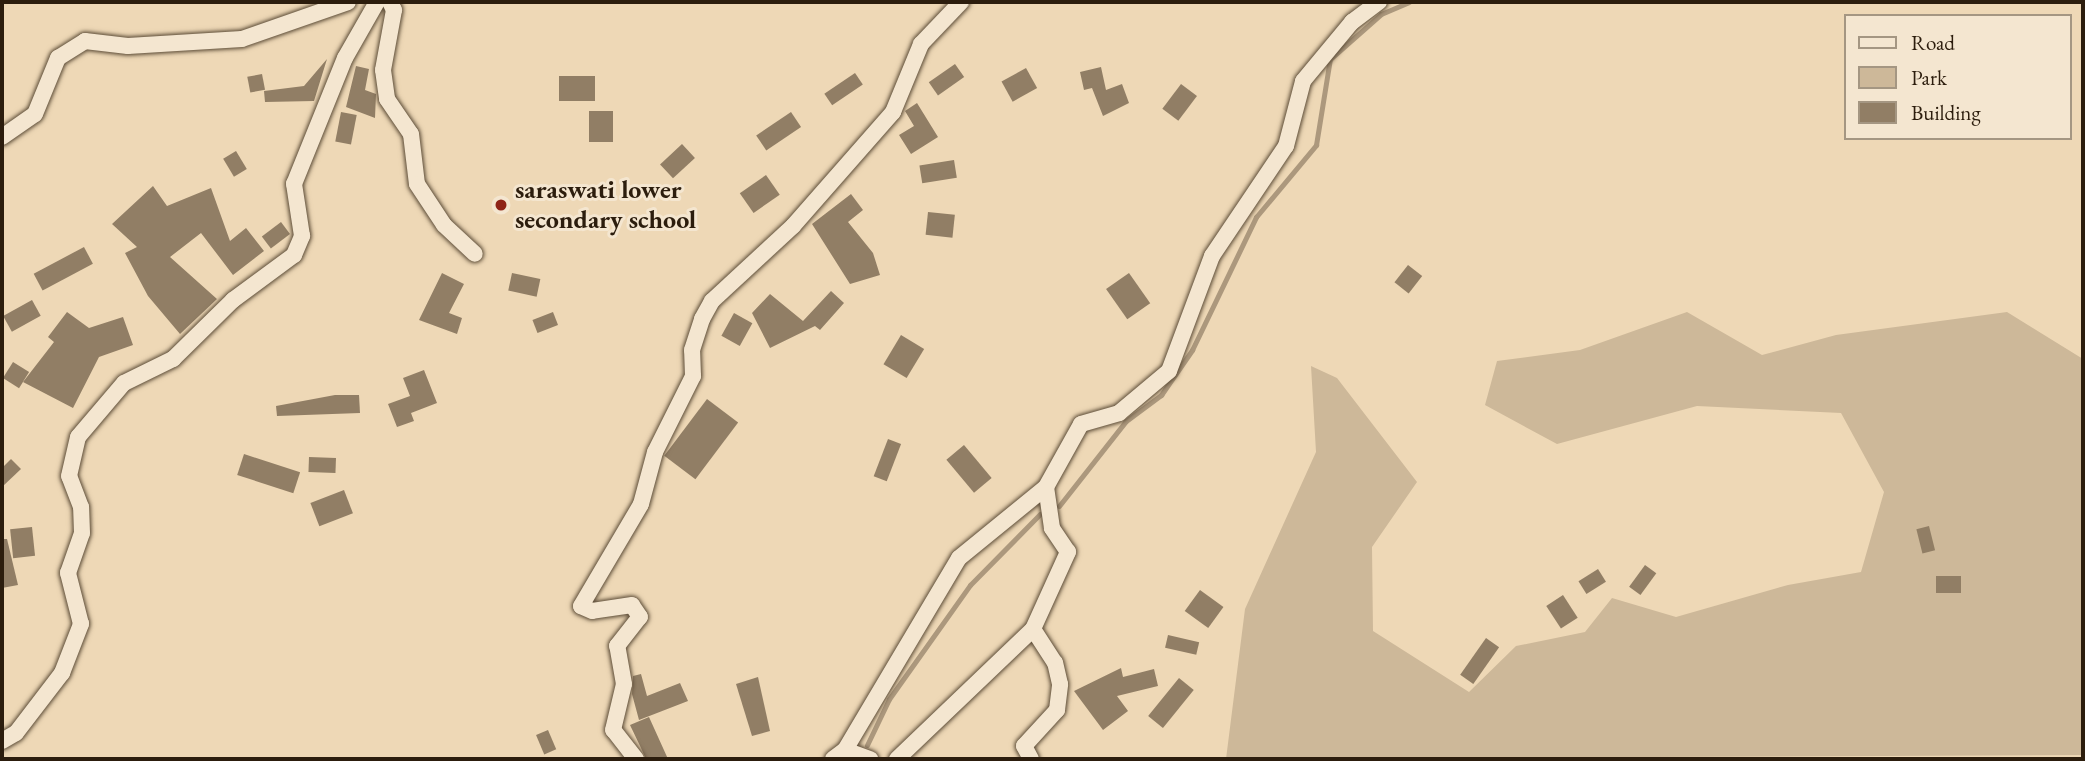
<!DOCTYPE html>
<style>
body{margin:0}
#map{position:relative;width:2085px;height:761px;overflow:hidden;background:#eed8b6;font-family:"EB Garamond",serif}
div>[style]{position:absolute}
.green>*{inset:0;background:#cdb899}
.stream>*{height:5px;margin:-2.5px;padding:0 2.5px;transform-origin:2.5px;border-radius:2.5px;background:#ac987d}
.building>*{inset:0;background:#917e65;transform-origin:0 0}
.roads{filter:drop-shadow(0 0 2px #5c4c37) drop-shadow(0 0 2px #5c4c37)}
.street>*{height:16px;margin:-8px;padding:0 8px;transform-origin:8px;border-radius:8px;background:#f4e6d0}
.dots>*{width:19px;height:19px;translate:-50% -50%;box-sizing:border-box;border:4px solid #f4e6d0;border-radius:50%}
span{translate:-50% -50%;white-space:nowrap;text-align:center;line-height:1.15;-webkit-text-stroke:6px #f4e6d0;paint-order:stroke}
.poi-label{font-size:26px;color:#2c1d0d;font-weight:700}
.left{translate:0 -50%;text-align:left}
.frame{position:absolute;inset:0;border:4px solid #2c1d0d;pointer-events:none}
.legend{position:absolute;left:1844px;top:14px;width:228px;height:126px;box-sizing:border-box;background:#f4e6d0;border:2px solid #a49682;margin:0;padding:9px 12px;list-style:none;font-size:21px;color:#2c1d0d}
.legend li{display:flex;align-items:center;gap:14px;height:35px}
.legend b{width:35px;border:2px solid #a49682}
</style>
<div id="map">
<div class="green">
<div style="clip-path:polygon(1687px 312px,1762px 355px,1836px 335px,2007px 312px,2083px 359px,2083px 755px,1226px 759px,1245px 609px,1316px 452px,1311px 366px,1337px 378px,1417px 482px,1372px 547px,1373px 631px,1469px 692px,1516px 646px,1585px 632px,1612px 598px,1676px 617px,1788px 585px,1861px 572px,1884px 492px,1841px 413px,1697px 406px,1557px 444px,1485px 405px,1497px 361px,1580px 350px)"></div>
</div>
<div class="stream">
<div style="left:1059px;top:506px;width:108px;rotate:-51.8deg"></div>
<div style="left:1126px;top:421px;width:44px;rotate:-36.6deg"></div>
<div style="left:1161px;top:395px;width:55px;rotate:-55.4deg"></div>
<div style="left:1192px;top:350px;width:148px;rotate:-64.3deg"></div>
<div style="left:1256px;top:217px;width:94px;rotate:-50.2deg"></div>
<div style="left:1316px;top:145px;width:87px;rotate:-80.8deg"></div>
<div style="left:1330px;top:59px;width:68px;rotate:-41.4deg"></div>
<div style="left:1381px;top:14px;width:30px;rotate:-23deg"></div>
<div style="left:867px;top:745px;width:51px;rotate:-64.4deg"></div>
<div style="left:889px;top:699px;width:140px;rotate:-54.6deg"></div>
<div style="left:970px;top:585px;width:100px;rotate:-45.4deg"></div>
</div>
<div class="building">
<div style="clip-path:polygon(327px 59px,314px 101px,265px 102px,264px 91px,304px 86px)"></div>
<div style="left:955px;top:64px;width:16px;height:32px;rotate:55deg"></div>
<div style="clip-path:polygon(356px 66px,369px 69px,365px 90px,376px 94px,375px 118px,346px 107px)"></div>
<div style="clip-path:polygon(1101px 67px,1106px 90px,1122px 84px,1129px 103px,1103px 116px,1092px 88px,1084px 90px,1080px 72px)"></div>
<div style="left:1026px;top:68px;width:23px;height:28px;rotate:61deg"></div>
<div style="left:855px;top:73px;width:14px;height:37px;rotate:56deg"></div>
<div style="left:262px;top:74px;width:16px;height:15px;rotate:79deg"></div>
<div style="left:559px;top:76px;width:36px;height:25px"></div>
<div style="left:1181px;top:84px;width:20px;height:31px;rotate:37deg"></div>
<div style="clip-path:polygon(917px 103px,938px 137px,911px 154px,899px 135px,914px 126px,905px 111px)"></div>
<div style="left:589px;top:111px;width:24px;height:31px"></div>
<div style="left:341px;top:112px;width:16px;height:30px;rotate:11deg"></div>
<div style="left:791px;top:112px;width:18px;height:42px;rotate:56deg"></div>
<div style="left:682px;top:144px;width:19px;height:30px;rotate:47deg"></div>
<div style="left:236px;top:151px;width:21px;height:15px;rotate:59deg"></div>
<div style="left:954px;top:160px;width:18px;height:35px;rotate:81deg"></div>
<div style="left:766px;top:175px;width:24px;height:32px;rotate:55deg"></div>
<div style="clip-path:polygon(153px 186px,167px 206px,211px 188px,230px 241px,246px 228px,264px 251px,233px 275px,201px 233px,170px 257px,217px 299px,180px 334px,148px 296px,125px 253px,137px 247px,112px 224px)"></div>
<div style="clip-path:polygon(851px 194px,863px 210px,848px 222px,873px 253px,880px 275px,850px 284px,812px 224px)"></div>
<div style="left:928px;top:212px;width:27px;height:23px;rotate:6deg"></div>
<div style="left:281px;top:222px;width:15px;height:24px;rotate:53deg"></div>
<div style="left:84px;top:247px;width:19px;height:57px;rotate:62deg"></div>
<div style="left:1408px;top:265px;width:18px;height:22px;rotate:38deg"></div>
<div style="clip-path:polygon(442px 273px,464px 284px,449px 313px,462px 318px,457px 334px,419px 320px)"></div>
<div style="left:512px;top:273px;width:29px;height:18px;rotate:12deg"></div>
<div style="left:1129px;top:273px;width:37px;height:28px;rotate:55deg"></div>
<div style="clip-path:polygon(831px 291px,844px 303px,820px 330px,815px 326px,770px 348px,752px 313px,770px 294px,803px 321px)"></div>
<div style="left:32px;top:300px;width:18px;height:33px;rotate:61deg"></div>
<div style="clip-path:polygon(67px 312px,89px 328px,123px 317px,133px 345px,99px 357px,73px 408px,23px 382px,54px 342px,48px 337px)"></div>
<div style="left:553px;top:312px;width:14px;height:22px;rotate:69deg"></div>
<div style="left:734px;top:313px;width:21px;height:26px;rotate:29deg"></div>
<div style="left:901px;top:335px;width:27px;height:34px;rotate:31deg"></div>
<div style="left:13px;top:362px;width:19px;height:19px;rotate:32deg"></div>
<div style="clip-path:polygon(424px 370px,437px 403px,411px 413px,414px 421px,397px 427px,388px 404px,410px 396px,403px 378px)"></div>
<div style="clip-path:polygon(335px 395px,359px 395px,360px 413px,277px 416px,276px 406px)"></div>
<div style="left:707px;top:399px;width:39px;height:71px;rotate:37deg"></div>
<div style="left:888px;top:439px;width:14px;height:40px;rotate:21deg"></div>
<div style="left:964px;top:445px;width:43px;height:23px;rotate:50deg"></div>
<div style="left:244px;top:454px;width:59px;height:22px;rotate:18deg"></div>
<div style="left:309px;top:457px;width:27px;height:15px;rotate:2deg"></div>
<div style="clip-path:polygon(11px 459px,21px 469px,2px 487px,2px 468px)"></div>
<div style="left:344px;top:490px;width:25px;height:36px;rotate:69deg"></div>
<div style="left:1929px;top:526px;width:25px;height:13px;rotate:76deg"></div>
<div style="left:32px;top:527px;width:29px;height:22px;rotate:84deg"></div>
<div style="clip-path:polygon(2px 539px,7px 539px,18px 585px,2px 588px)"></div>
<div style="left:1645px;top:565px;width:14px;height:27px;rotate:36deg"></div>
<div style="left:1598px;top:569px;width:15px;height:23px;rotate:58deg"></div>
<div style="left:1936px;top:576px;width:25px;height:17px"></div>
<div style="left:1200px;top:590px;width:29px;height:26px;rotate:36deg"></div>
<div style="left:1563px;top:595px;width:27px;height:20px;rotate:57deg"></div>
<div style="left:1168px;top:635px;width:32px;height:13px;rotate:13deg"></div>
<div style="left:1486px;top:638px;width:16px;height:45px;rotate:35deg"></div>
<div style="clip-path:polygon(1121px 668px,1123px 677px,1154px 669px,1158px 686px,1117px 696px,1128px 711px,1103px 730px,1074px 691px)"></div>
<div style="clip-path:polygon(641px 674px,647px 696px,680px 683px,688px 701px,639px 720px,632px 694px,633px 676px)"></div>
<div style="clip-path:polygon(758px 677px,770px 731px,752px 736px,736px 684px)"></div>
<div style="left:1179px;top:678px;width:19px;height:49px;rotate:39deg"></div>
<div style="clip-path:polygon(649px 717px,668px 759px,646px 759px,641px 748px,630px 725px)"></div>
<div style="left:548px;top:730px;width:21px;height:13px;rotate:67deg"></div>
</div>
<div class="roads">
<div class="street">
<div style="left:390px;top:2px;width:9px;rotate:63deg"></div>
<div style="left:394px;top:10px;width:61px;rotate:100.4deg"></div>
<div style="left:383px;top:70px;width:29px;rotate:82deg"></div>
<div style="left:387px;top:99px;width:42px;rotate:55.6deg"></div>
<div style="left:411px;top:134px;width:50px;rotate:83.2deg"></div>
<div style="left:417px;top:184px;width:49px;rotate:56.6deg"></div>
<div style="left:444px;top:225px;width:42px;rotate:43.1deg"></div>
<div style="left:2px;top:137px;width:40px;rotate:-34.9deg"></div>
<div style="left:35px;top:114px;width:61px;rotate:-67.7deg"></div>
<div style="left:58px;top:58px;width:32px;rotate:-32deg"></div>
<div style="left:85px;top:41px;width:43px;rotate:6.6deg"></div>
<div style="left:128px;top:46px;width:114px;rotate:-3.5deg"></div>
<div style="left:242px;top:39px;width:112px;rotate:-19.2deg"></div>
<div style="left:2px;top:741px;width:16px;rotate:-30deg"></div>
<div style="left:16px;top:733px;width:76px;rotate:-52.5deg"></div>
<div style="left:62px;top:673px;width:53px;rotate:-68.8deg"></div>
<div style="left:81px;top:624px;width:53px;rotate:-104.3deg"></div>
<div style="left:68px;top:573px;width:42px;rotate:-70.7deg"></div>
<div style="left:82px;top:533px;width:26px;rotate:-92deg"></div>
<div style="left:81px;top:507px;width:33px;rotate:-111deg"></div>
<div style="left:69px;top:476px;width:40px;rotate:-77deg"></div>
<div style="left:78px;top:437px;width:71px;rotate:-49.6deg"></div>
<div style="left:124px;top:383px;width:55px;rotate:-26.1deg"></div>
<div style="left:173px;top:359px;width:84px;rotate:-44.5deg"></div>
<div style="left:233px;top:300px;width:76px;rotate:-36.4deg"></div>
<div style="left:294px;top:255px;width:21px;rotate:-67deg"></div>
<div style="left:302px;top:236px;width:53px;rotate:-98.7deg"></div>
<div style="left:294px;top:184px;width:136px;rotate:-68deg"></div>
<div style="left:345px;top:58px;width:64px;rotate:-60.3deg"></div>
<div style="left:845px;top:750px;width:27px;rotate:20deg"></div>
<div style="left:636px;top:759px;width:37px;rotate:-128deg"></div>
<div style="left:613px;top:730px;width:47px;rotate:-76.6deg"></div>
<div style="left:624px;top:684px;width:39px;rotate:-100deg"></div>
<div style="left:617px;top:646px;width:37px;rotate:-52deg"></div>
<div style="left:640px;top:617px;width:14px;rotate:-124deg"></div>
<div style="left:632px;top:605px;width:40px;rotate:171.5deg"></div>
<div style="left:592px;top:611px;width:12px;rotate:-156deg"></div>
<div style="left:581px;top:606px;width:118px;rotate:-59.5deg"></div>
<div style="left:641px;top:504px;width:54px;rotate:-74.9deg"></div>
<div style="left:655px;top:452px;width:85px;rotate:-63.4deg"></div>
<div style="left:693px;top:376px;width:26px;rotate:-92deg"></div>
<div style="left:692px;top:350px;width:33px;rotate:-72deg"></div>
<div style="left:702px;top:319px;width:21px;rotate:-61deg"></div>
<div style="left:712px;top:301px;width:110px;rotate:-42.8deg"></div>
<div style="left:793px;top:226px;width:152px;rotate:-48.7deg"></div>
<div style="left:893px;top:112px;width:74px;rotate:-67.6deg"></div>
<div style="left:921px;top:44px;width:58px;rotate:-46.4deg"></div>
<div style="left:833px;top:759px;width:15px;rotate:-37deg"></div>
<div style="left:845px;top:750px;width:223px;rotate:-59.3deg"></div>
<div style="left:959px;top:558px;width:112px;rotate:-39.2deg"></div>
<div style="left:1046px;top:487px;width:72px;rotate:-60.9deg"></div>
<div style="left:1081px;top:424px;width:40px;rotate:-16deg"></div>
<div style="left:1119px;top:413px;width:65px;rotate:-40deg"></div>
<div style="left:1169px;top:371px;width:123px;rotate:-69.5deg"></div>
<div style="left:1212px;top:256px;width:133px;rotate:-56.1deg"></div>
<div style="left:1286px;top:146px;width:67px;rotate:-75.3deg"></div>
<div style="left:1303px;top:81px;width:77px;rotate:-50.3deg"></div>
<div style="left:1352px;top:22px;width:34px;rotate:-37deg"></div>
<div style="left:897px;top:759px;width:188px;rotate:-43.7deg"></div>
<div style="left:1033px;top:629px;width:85px;rotate:-65.6deg"></div>
<div style="left:1068px;top:552px;width:29px;rotate:-124deg"></div>
<div style="left:1052px;top:528px;width:41px;rotate:-98.3deg"></div>
<div style="left:1031px;top:759px;width:15px;rotate:-118deg"></div>
<div style="left:1024px;top:746px;width:49px;rotate:-47.5deg"></div>
<div style="left:1057px;top:710px;width:26px;rotate:-83deg"></div>
<div style="left:1060px;top:684px;width:22px;rotate:-103deg"></div>
<div style="left:1055px;top:663px;width:40px;rotate:-122.9deg"></div>
</div>
</div>
<div class="dots">
<div style="left:501px;top:205px;background:#8f2418"></div>
</div>
<div class="poi-label">
<span class="left" style="left:515px;top:205px">saraswati lower<br>secondary school</span>
</div>
<div class="frame"></div>
<ul class="legend">
<li><b style="height:9px;background:#f4e6d0"></b>Road</li>
<li><b style="height:19px;background:#cdb899"></b>Park</li>
<li><b style="height:19px;background:#917e65"></b>Building</li>
</ul>
</div>
